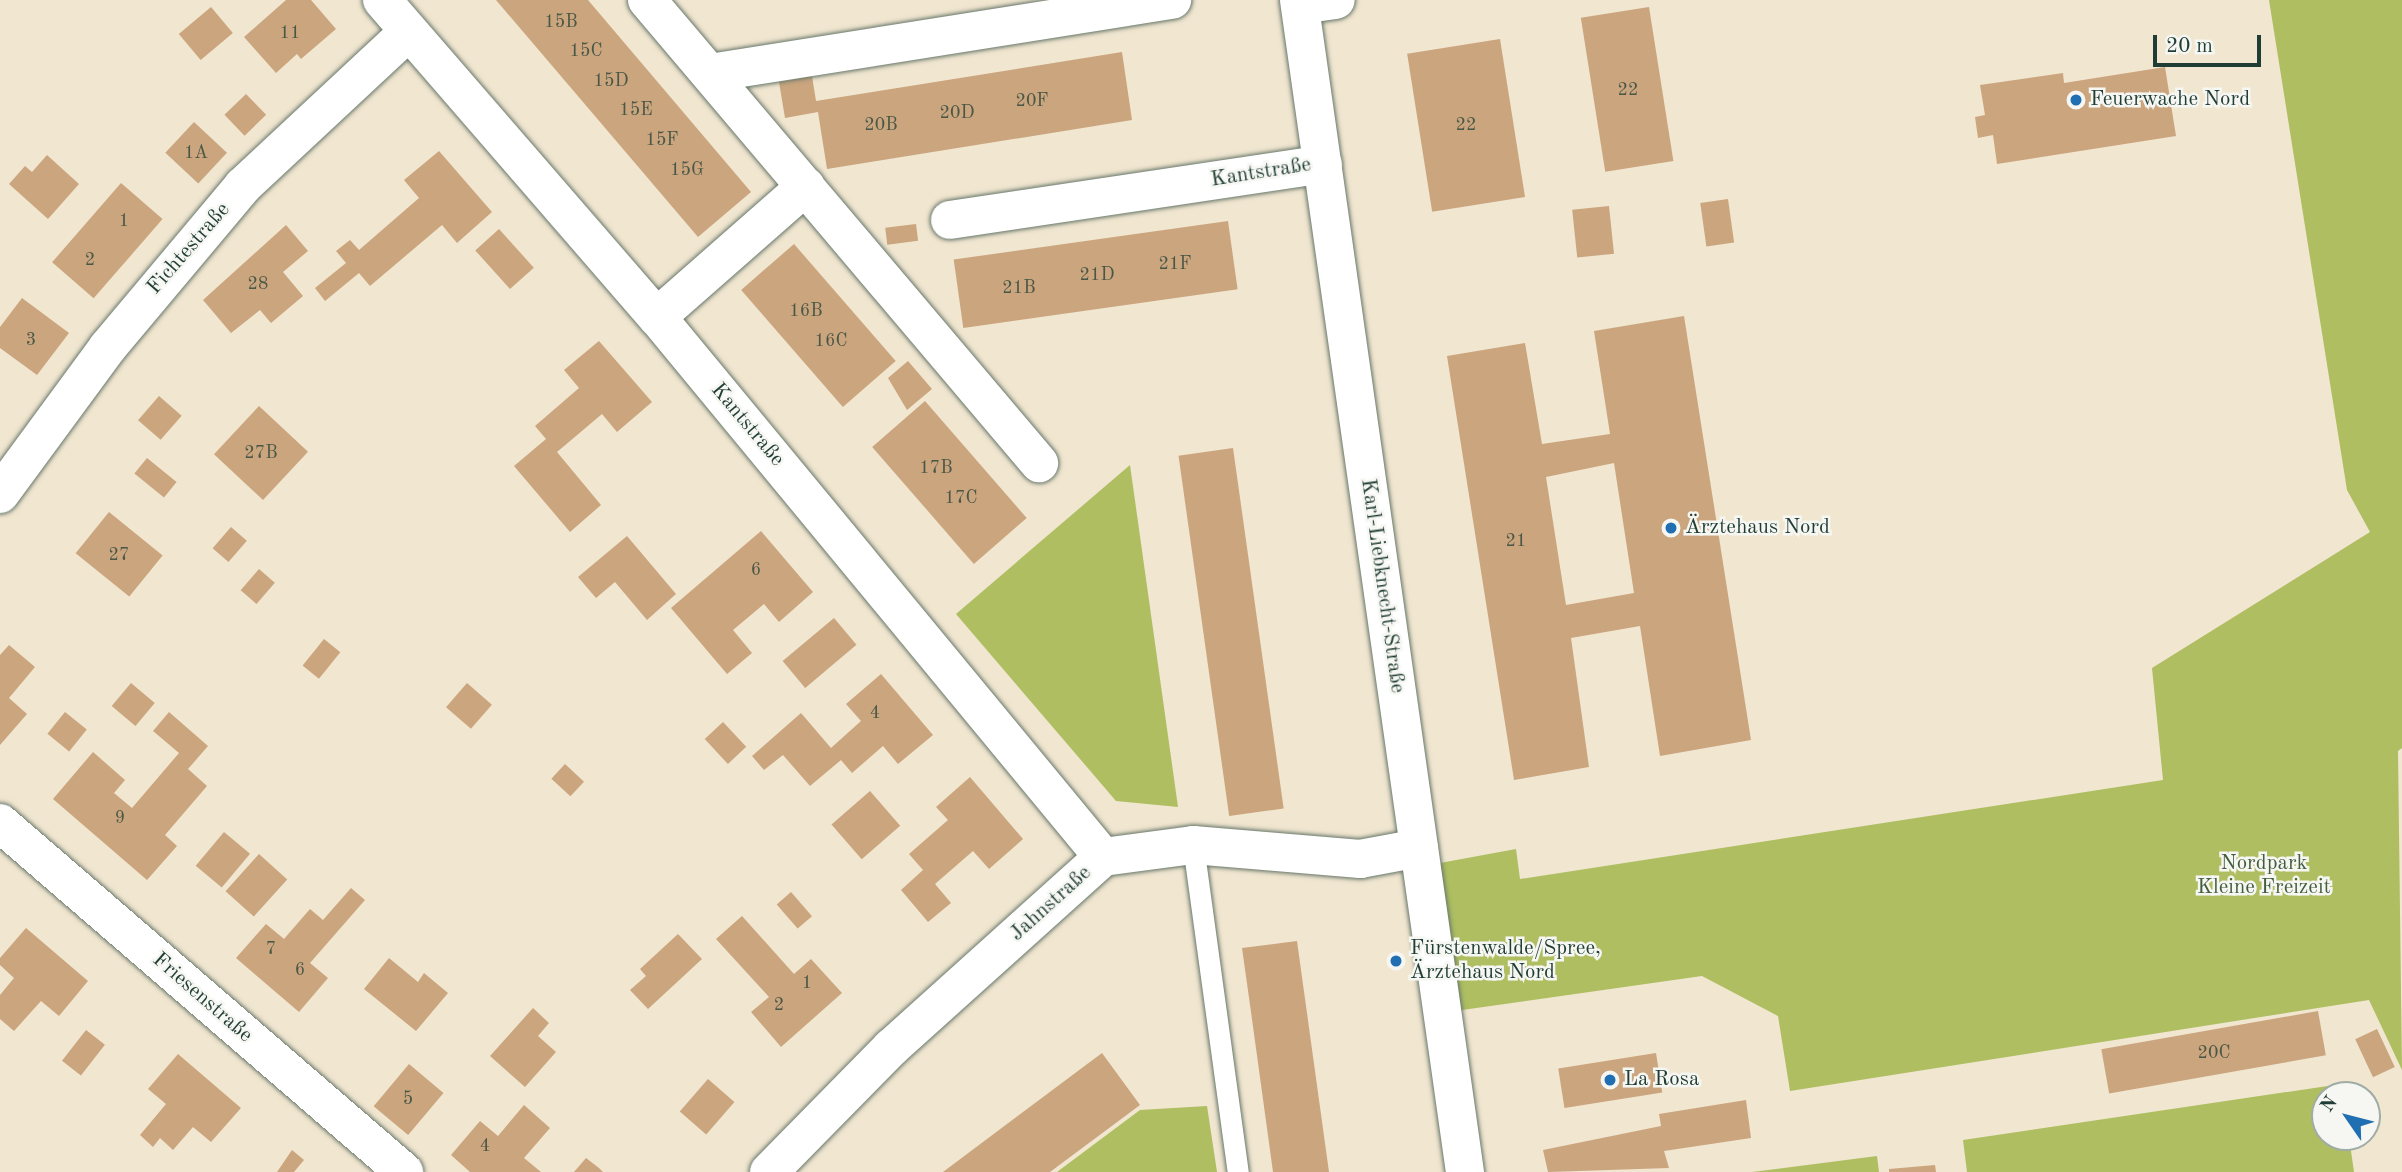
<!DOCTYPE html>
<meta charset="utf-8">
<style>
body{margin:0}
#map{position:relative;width:2402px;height:1172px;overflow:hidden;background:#f1e6d0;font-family:"Old Standard TT",serif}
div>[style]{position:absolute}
.green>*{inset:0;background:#aebe61}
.building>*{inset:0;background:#caa57e;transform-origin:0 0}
.roads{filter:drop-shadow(0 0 2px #68786b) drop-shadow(0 0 2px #68786b)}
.lane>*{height:21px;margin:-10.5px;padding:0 10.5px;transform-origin:10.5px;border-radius:10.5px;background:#fff}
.street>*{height:38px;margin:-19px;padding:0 19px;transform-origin:19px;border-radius:19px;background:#fff}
.dots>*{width:19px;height:19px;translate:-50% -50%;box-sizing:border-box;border:4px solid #f6f6f2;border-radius:50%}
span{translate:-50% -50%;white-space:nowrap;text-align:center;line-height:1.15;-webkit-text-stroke:5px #f6f6f2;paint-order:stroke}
.number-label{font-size:18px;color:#4a5746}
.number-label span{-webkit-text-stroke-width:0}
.poi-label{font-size:21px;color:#1f3d34}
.left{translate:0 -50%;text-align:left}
.street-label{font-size:21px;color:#1f3d34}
.park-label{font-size:21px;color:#435d3f}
.north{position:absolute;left:2311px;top:1081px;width:70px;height:70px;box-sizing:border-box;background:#f6f6f2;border:2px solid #a0aca6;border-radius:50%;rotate:305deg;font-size:19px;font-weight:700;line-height:28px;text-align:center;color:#1f3d34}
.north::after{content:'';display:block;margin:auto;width:24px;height:32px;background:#1f6fb2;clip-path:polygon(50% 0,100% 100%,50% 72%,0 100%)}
.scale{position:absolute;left:2153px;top:35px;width:108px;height:32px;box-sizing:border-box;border:4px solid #1f3d34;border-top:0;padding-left:9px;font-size:21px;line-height:24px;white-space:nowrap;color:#1f3d34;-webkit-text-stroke:5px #f6f6f2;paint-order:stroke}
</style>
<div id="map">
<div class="green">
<div style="clip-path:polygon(2269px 0,2402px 0,2402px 748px,2398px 751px,2402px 1070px,2369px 1000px,1790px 1091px,1778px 1016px,1702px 976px,1455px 1011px,1440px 863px,1516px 849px,1520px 879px,2163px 780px,2152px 668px,2370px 532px,2347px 490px)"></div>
<div style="clip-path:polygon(1130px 465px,1178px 807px,1116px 801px,956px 614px)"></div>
<div style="clip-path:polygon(2341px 1084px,2343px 1095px,2325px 1095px,2325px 1137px,2349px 1137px,2354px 1172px,1967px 1172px,1963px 1140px)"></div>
<div style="clip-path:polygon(1207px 1106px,1217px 1172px,1057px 1172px,1140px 1110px)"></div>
<div style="clip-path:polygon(1877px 1156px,1879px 1172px,1752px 1172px)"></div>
</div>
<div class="building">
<div style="clip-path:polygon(286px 0,311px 0,336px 29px,301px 59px,297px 54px,276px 73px,244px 37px)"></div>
<div style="clip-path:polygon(496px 0,588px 0,751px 192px,698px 237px)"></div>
<div style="left:211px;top:7px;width:34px;height:42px;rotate:50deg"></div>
<div style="left:1649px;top:7px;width:156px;height:69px;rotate:81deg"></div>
<div style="left:1500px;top:39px;width:160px;height:94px;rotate:81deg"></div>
<div style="clip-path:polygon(1122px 52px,1132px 120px,827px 169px,818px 112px,785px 118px,779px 82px,812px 76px,816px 101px)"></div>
<div style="clip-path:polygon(2165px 67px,2176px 136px,1997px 164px,1993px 135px,1978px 138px,1975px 117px,1985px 115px,1980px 85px,2063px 73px,2064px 83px)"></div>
<div style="left:246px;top:94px;width:29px;height:30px;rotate:46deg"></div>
<div style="left:194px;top:122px;width:45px;height:42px;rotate:43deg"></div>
<div style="clip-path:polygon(439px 151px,492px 212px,457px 243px,442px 225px,370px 286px,359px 273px,325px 301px,315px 288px,346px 263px,336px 251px,350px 240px,359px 250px,419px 198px,404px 180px)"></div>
<div style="clip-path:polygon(47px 155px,79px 184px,48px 219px,9px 184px,25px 166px,32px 172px)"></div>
<div style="left:121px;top:183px;width:55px;height:105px;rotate:41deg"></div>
<div style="left:1728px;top:199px;width:44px;height:28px;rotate:82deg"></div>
<div style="left:1609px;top:206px;width:48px;height:37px;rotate:84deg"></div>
<div style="left:1228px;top:221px;width:69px;height:277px;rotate:82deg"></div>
<div style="left:916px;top:224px;width:17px;height:31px;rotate:83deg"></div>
<div style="clip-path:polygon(286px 225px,308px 251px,283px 272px,303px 296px,271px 323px,260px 310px,231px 333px,203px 300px)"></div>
<div style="left:499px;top:229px;width:52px;height:32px;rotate:48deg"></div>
<div style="left:794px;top:244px;width:155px;height:70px;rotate:49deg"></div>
<div style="clip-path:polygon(22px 298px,69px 333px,37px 375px,0 348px,0 327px)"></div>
<div style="clip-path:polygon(evenodd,1684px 316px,1751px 740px,1660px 756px,1640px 626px,1571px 638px,1589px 767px,1514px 780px,1447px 356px,1525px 343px,1542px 444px,1610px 434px,1594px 331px,1684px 316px,1614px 463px,1634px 593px,1566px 605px,1546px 477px,1614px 463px)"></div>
<div style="clip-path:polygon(599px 341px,652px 402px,617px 432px,602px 414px,557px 452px,601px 505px,570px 532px,514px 466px,546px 439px,535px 426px,579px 388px,564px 370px)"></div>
<div style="clip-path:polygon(908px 361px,932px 389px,907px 410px,888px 378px)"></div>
<div style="left:159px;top:396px;width:30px;height:32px;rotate:41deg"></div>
<div style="left:925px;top:401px;width:155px;height:70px;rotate:49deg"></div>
<div style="left:259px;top:406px;width:67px;height:66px;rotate:43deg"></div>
<div style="left:1233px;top:448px;width:364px;height:55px;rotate:82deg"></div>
<div style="left:147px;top:458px;width:38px;height:20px;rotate:39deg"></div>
<div style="left:109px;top:512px;width:69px;height:53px;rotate:39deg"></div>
<div style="left:231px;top:527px;width:21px;height:28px;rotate:41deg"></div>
<div style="clip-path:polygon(761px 531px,813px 592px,779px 622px,764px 604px,733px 630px,752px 653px,727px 674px,671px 608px)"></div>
<div style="clip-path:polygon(627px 536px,676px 594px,647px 620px,615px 582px,596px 598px,578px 577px)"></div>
<div style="left:259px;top:569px;width:21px;height:28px;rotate:41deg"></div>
<div style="left:834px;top:618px;width:35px;height:67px;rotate:50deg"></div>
<div style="left:324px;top:639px;width:21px;height:34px;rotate:39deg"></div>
<div style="clip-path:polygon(9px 645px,35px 667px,9px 698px,27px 714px,0 745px,0 655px)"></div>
<div style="clip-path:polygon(881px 674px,933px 735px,898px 764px,883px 746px,852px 773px,841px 760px,810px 786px,783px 755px,764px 770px,752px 756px,801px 713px,831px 748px,861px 721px,846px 704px)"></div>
<div style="left:131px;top:683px;width:31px;height:30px;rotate:40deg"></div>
<div style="left:467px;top:683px;width:33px;height:32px;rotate:41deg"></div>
<div style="left:65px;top:712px;width:28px;height:28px;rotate:39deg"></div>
<div style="clip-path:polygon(169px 712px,208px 746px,188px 769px,207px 786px,165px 835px,177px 846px,147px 880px,53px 799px,93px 752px,125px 780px,114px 793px,132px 808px,179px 753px,153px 731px)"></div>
<div style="left:723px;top:722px;width:34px;height:25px;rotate:47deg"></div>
<div style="left:565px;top:764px;width:26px;height:20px;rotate:43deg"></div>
<div style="clip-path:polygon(970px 777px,1023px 839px,989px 869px,973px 851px,935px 884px,951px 903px,928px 922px,901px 890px,923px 870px,909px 854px,948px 820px,936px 807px)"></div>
<div style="left:870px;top:791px;width:46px;height:51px;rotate:49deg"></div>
<div style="left:224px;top:832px;width:34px;height:44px;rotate:40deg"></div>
<div style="left:259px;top:854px;width:38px;height:50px;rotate:42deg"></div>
<div style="clip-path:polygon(351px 888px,365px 900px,310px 963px,328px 978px,299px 1012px,236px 958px,266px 924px,284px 939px,310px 909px,323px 920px)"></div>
<div style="left:791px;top:892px;width:32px;height:19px;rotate:49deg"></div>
<div style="clip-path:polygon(742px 916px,794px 974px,811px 959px,842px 993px,781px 1047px,751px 1012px,769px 997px,716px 939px)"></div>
<div style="clip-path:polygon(26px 928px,88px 981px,59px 1016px,41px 1001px,14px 1031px,0 1019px,0 995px,14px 978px,0 965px,0 958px)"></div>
<div style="clip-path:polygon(678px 934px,702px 959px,648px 1009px,630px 990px,646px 976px,640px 969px)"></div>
<div style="clip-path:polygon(1297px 941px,1329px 1172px,1273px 1172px,1251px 1012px,1242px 948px)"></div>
<div style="clip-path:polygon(389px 958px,418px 982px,424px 973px,448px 993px,416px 1031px,364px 989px)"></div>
<div style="clip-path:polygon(533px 1008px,549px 1023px,538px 1036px,556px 1052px,525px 1087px,490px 1056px)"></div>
<div style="left:2318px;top:1011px;width:45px;height:220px;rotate:80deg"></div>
<div style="left:2377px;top:1029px;width:42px;height:24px;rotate:65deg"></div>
<div style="left:86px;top:1030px;width:24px;height:39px;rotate:38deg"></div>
<div style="clip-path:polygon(1102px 1053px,1140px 1105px,1050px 1172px,943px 1172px)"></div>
<div style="left:1656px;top:1053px;width:40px;height:99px;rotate:81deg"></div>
<div style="clip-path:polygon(178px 1054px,241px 1108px,211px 1142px,193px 1127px,173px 1150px,160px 1138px,153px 1147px,140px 1135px,166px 1104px,148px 1089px)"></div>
<div style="left:409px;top:1064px;width:45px;height:55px;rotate:40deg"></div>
<div style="left:708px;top:1079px;width:35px;height:43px;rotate:41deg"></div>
<div style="clip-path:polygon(1746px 1100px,1751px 1138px,1664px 1151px,1669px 1168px,1548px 1172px,1543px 1150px,1661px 1126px,1659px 1114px)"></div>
<div style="clip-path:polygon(524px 1105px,550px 1128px,524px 1158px,541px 1172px,470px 1172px,451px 1155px,480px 1121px,498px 1136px)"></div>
<div style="clip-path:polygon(292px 1150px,304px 1160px,294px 1172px,277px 1172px)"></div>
<div style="clip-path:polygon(586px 1158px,599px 1168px,603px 1172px,574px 1172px)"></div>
<div style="clip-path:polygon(1935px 1165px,1936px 1172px,1889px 1172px,1889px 1169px)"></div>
</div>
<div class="roads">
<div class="lane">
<div style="left:1193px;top:845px;width:330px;rotate:82.2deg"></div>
</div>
<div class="street">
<div style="left:382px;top:0;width:420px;rotate:49.1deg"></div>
<div style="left:657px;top:317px;width:700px;rotate:50.45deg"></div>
<div style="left:647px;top:0;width:607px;rotate:49.75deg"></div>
<div style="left:1299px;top:0;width:1184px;rotate:81.94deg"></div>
<div style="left:1300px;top:5px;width:36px;rotate:-8deg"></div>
<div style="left:710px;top:73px;width:468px;rotate:-9deg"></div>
<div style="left:950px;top:220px;width:377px;rotate:-8.5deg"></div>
<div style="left:657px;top:317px;width:198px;rotate:-41.3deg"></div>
<div style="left:0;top:494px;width:182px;rotate:-53.7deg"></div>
<div style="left:108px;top:347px;width:210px;rotate:-50deg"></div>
<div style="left:243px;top:186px;width:226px;rotate:-43deg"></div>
<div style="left:0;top:823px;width:534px;rotate:40.82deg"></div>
<div style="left:769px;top:1172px;width:174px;rotate:-45.5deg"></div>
<div style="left:891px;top:1048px;width:285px;rotate:-42deg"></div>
<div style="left:1103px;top:857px;width:91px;rotate:-7.6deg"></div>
<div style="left:1193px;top:845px;width:168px;rotate:4.8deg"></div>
<div style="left:1360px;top:859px;width:60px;rotate:-10.6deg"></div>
</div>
</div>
<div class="dots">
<div style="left:2076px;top:100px;background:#1f6fb2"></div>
<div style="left:1671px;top:528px;background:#1f6fb2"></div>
<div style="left:1396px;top:961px;background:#1f6fb2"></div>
<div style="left:1610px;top:1080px;background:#1f6fb2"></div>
</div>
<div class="number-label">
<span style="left:561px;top:22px">15B</span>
<span style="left:290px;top:33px">11</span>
<span style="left:586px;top:51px">15C</span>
<span style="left:611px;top:81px">15D</span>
<span style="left:1628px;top:90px">22</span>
<span style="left:1032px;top:101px">20F</span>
<span style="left:636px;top:110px">15E</span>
<span style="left:957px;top:113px">20D</span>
<span style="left:881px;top:125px">20B</span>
<span style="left:1466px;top:125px">22</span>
<span style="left:662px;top:140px">15F</span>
<span style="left:196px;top:153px">1A</span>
<span style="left:687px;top:170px">15G</span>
<span style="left:124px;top:221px">1</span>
<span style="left:90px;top:260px">2</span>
<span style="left:1175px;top:264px">21F</span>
<span style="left:1097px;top:275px">21D</span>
<span style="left:258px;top:284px">28</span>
<span style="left:1019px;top:288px">21B</span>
<span style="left:806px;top:311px">16B</span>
<span style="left:31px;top:340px">3</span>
<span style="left:831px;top:341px">16C</span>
<span style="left:261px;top:453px">27B</span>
<span style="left:936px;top:468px">17B</span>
<span style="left:961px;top:498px">17C</span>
<span style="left:1516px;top:541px">21</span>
<span style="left:119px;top:555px">27</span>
<span style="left:756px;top:570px">6</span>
<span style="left:875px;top:713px">4</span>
<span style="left:120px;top:818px">9</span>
<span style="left:271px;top:949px">7</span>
<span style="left:300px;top:970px">6</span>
<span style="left:807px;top:983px">1</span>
<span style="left:779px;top:1005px">2</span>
<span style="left:2214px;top:1053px">20C</span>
<span style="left:408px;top:1099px">5</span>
<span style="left:485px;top:1146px">4</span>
</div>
<div class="poi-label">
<span class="left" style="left:2090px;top:100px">Feuerwache Nord</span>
<span class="left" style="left:1685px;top:528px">Ärztehaus Nord</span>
<span class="left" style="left:1410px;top:961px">Fürstenwalde/Spree,<br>Ärztehaus Nord</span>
<span class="left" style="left:1624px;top:1080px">La Rosa</span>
</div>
<div class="street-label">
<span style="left:1261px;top:173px;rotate:-9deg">Kantstraße</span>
<span style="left:189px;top:249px;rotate:-49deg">Fichtestraße</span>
<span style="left:747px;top:425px;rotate:50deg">Kantstraße</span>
<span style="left:1382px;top:586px;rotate:82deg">Karl-Liebknecht-Straße</span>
<span style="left:1051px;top:904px;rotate:-42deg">Jahnstraße</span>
<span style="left:202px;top:998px;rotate:41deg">Friesenstraße</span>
</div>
<div class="park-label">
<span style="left:2264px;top:876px">Nordpark<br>Kleine Freizeit</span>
</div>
<div class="north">N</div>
<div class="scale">20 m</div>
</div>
